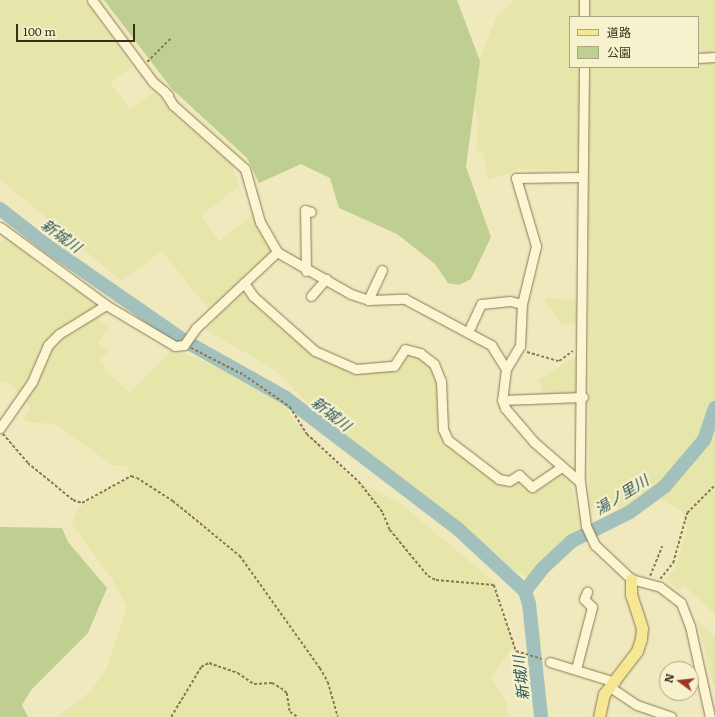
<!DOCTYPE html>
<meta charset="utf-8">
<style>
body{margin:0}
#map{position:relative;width:715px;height:717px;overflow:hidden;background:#f0e9be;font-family:Literata,"Noto Sans JP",serif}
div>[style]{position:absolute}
.farmland>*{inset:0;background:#e6e6ab}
.green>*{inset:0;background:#becf91}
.river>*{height:14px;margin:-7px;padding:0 7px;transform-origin:7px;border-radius:7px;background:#a2c1bd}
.path>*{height:1.5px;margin-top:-0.75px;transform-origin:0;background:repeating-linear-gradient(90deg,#897956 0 3px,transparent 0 5px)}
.roads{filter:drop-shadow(0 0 1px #897956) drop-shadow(0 0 1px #897956)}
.minor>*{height:9px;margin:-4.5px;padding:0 4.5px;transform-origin:4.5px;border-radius:4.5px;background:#fbf5d1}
.major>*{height:11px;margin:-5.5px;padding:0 5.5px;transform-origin:5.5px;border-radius:5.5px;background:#f6e793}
span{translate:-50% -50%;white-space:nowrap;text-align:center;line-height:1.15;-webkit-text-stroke:4px #f7f2ce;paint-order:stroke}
.water-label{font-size:15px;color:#2a5459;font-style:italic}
.legend{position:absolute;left:569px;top:16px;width:130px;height:52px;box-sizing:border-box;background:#f7f2ce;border:1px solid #aba486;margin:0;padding:5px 7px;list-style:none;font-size:12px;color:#382e1b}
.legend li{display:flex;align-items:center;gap:8px;height:20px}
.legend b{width:20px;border:1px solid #aba486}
.north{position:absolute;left:659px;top:661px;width:40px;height:40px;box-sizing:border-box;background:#f7f2ce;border:1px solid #aba486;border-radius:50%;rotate:285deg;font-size:11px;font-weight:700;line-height:16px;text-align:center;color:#382e1b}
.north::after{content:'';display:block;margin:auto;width:14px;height:18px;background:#9c3522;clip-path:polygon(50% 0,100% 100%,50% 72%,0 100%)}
.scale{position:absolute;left:16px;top:24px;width:119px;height:18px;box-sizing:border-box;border:2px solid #382e1b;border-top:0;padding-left:5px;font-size:12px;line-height:14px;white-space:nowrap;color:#382e1b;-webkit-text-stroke:3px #f7f2ce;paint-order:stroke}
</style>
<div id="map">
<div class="farmland">
<div style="clip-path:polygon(0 0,85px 0,132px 67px,110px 82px,130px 109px,155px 91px,179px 119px,231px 161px,239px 186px,201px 216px,219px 241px,253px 215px,273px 252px,240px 279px,264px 314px,288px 330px,301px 344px,358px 365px,399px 363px,407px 349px,421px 351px,439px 378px,441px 430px,475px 467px,499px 481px,520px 477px,533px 489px,561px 471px,569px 478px,581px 527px,560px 542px,528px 577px,516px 572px,452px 516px,343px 439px,275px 370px,206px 330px,216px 319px,162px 251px,121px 281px,0 179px)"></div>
<div style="clip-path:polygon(evenodd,515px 0,715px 0,715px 615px,684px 585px,679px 590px,666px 579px,675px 569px,687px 529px,682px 511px,648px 492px,624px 508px,589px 507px,589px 170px,519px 169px,488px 180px,483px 152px,476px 151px,479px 119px,471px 102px,472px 77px,498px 14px,515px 0,570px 17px,698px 17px,698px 67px,570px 67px,570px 17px)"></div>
<div style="clip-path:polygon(7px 238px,47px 271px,106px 310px,94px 316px,109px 328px,98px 342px,109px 352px,99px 359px,106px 366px,104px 369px,130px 393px,172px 349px,232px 372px,283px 404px,296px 423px,353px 479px,401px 504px,496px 583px,500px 609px,515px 643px,491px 678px,506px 702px,509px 717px,57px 717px,91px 691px,106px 669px,127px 608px,112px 579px,71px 523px,79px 507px,131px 476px,127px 466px,112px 465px,55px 424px,27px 422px,23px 417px,31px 408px,7px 381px,0 383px,0 242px)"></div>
<div style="clip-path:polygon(547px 298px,577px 301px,576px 325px,562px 324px,545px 302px)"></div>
<div style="clip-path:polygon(576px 356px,577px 396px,544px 396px,538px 380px)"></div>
<div style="clip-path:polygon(698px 622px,715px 636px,715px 687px,713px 685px)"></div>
</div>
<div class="green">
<div style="clip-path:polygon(104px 0,457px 0,480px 61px,466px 167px,491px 237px,471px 279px,459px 285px,448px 283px,435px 264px,397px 234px,339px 208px,330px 178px,301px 164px,259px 183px,247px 158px,172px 89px)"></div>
<div style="clip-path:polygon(0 527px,62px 528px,68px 542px,107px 588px,88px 633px,31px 690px,22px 705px,28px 717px,0 717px)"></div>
</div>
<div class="river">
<div style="left:0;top:209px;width:62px;rotate:37.8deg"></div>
<div style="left:49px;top:247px;width:165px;rotate:34.7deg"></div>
<div style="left:185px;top:341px;width:116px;rotate:29.4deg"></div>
<div style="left:286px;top:398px;width:216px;rotate:37.3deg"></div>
<div style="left:458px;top:529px;width:91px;rotate:42.8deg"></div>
<div style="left:525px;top:591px;width:14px;rotate:73deg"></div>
<div style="left:529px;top:604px;width:114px;rotate:83.9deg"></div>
<div style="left:525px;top:591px;width:29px;rotate:-52deg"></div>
<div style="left:543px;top:568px;width:40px;rotate:-43deg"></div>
<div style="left:572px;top:541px;width:65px;rotate:-26.6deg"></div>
<div style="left:630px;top:512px;width:44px;rotate:-36.6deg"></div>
<div style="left:665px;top:486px;width:60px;rotate:-49.7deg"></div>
<div style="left:704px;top:440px;width:34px;rotate:-71deg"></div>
</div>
<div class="path">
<div style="left:147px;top:62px;width:33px;rotate:-45deg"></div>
<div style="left:191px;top:348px;width:59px;rotate:27deg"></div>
<div style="left:244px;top:375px;width:56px;rotate:34.8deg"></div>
<div style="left:290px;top:407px;width:32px;rotate:58deg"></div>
<div style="left:307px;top:434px;width:71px;rotate:42.7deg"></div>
<div style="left:359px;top:482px;width:39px;rotate:52deg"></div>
<div style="left:383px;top:513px;width:18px;rotate:68deg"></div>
<div style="left:390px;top:530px;width:60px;rotate:50.4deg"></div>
<div style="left:428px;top:576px;width:9px;rotate:27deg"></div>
<div style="left:436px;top:580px;width:58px;rotate:4.9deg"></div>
<div style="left:494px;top:585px;width:70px;rotate:71.6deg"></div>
<div style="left:516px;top:651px;width:27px;rotate:17deg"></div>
<div style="left:527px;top:352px;width:33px;rotate:16deg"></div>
<div style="left:559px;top:361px;width:17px;rotate:-36deg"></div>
<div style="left:3px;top:434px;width:38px;rotate:49deg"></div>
<div style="left:28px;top:463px;width:58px;rotate:39.4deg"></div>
<div style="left:73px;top:500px;width:9px;rotate:18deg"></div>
<div style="left:82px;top:503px;width:56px;rotate:-28.9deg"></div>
<div style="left:131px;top:476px;width:6px;rotate:18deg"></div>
<div style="left:137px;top:478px;width:43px;rotate:32.6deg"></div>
<div style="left:173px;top:501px;width:87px;rotate:39.4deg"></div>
<div style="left:240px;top:556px;width:138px;rotate:54.5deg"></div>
<div style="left:320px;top:668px;width:16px;rotate:60deg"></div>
<div style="left:328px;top:682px;width:36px;rotate:74deg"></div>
<div style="left:650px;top:576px;width:32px;rotate:-68deg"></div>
<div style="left:660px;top:579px;width:21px;rotate:-51deg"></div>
<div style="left:673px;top:563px;width:52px;rotate:-74.4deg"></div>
<div style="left:687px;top:513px;width:40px;rotate:-45deg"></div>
<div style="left:171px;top:717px;width:58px;rotate:-59deg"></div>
<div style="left:201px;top:667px;width:9px;rotate:-27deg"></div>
<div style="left:209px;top:663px;width:31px;rotate:19deg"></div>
<div style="left:238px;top:673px;width:19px;rotate:35deg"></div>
<div style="left:254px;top:684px;width:18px;rotate:-3deg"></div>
<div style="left:272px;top:683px;width:10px;rotate:29deg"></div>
<div style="left:281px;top:688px;width:8px;rotate:40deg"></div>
<div style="left:287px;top:693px;width:19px;rotate:81deg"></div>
<div style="left:290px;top:712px;width:9px;rotate:32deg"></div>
</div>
<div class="roads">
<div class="minor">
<div style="left:92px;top:0;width:102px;rotate:53.4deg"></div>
<div style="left:153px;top:82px;width:20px;rotate:41deg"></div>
<div style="left:584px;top:0;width:17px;rotate:90deg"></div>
<div style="left:698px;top:58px;width:17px;rotate:-3deg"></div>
<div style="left:584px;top:67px;width:415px;rotate:90.6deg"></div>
<div style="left:580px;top:482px;width:44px;rotate:82.2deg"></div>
<div style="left:586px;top:526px;width:21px;rotate:65deg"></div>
<div style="left:595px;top:545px;width:50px;rotate:43.4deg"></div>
<div style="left:631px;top:579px;width:30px;rotate:15deg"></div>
<div style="left:660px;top:587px;width:26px;rotate:37deg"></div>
<div style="left:681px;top:603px;width:25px;rotate:69deg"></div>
<div style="left:690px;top:626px;width:93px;rotate:77.6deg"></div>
<div style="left:164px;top:91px;width:17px;rotate:57deg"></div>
<div style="left:173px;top:105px;width:96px;rotate:41.6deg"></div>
<div style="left:245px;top:169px;width:55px;rotate:74.2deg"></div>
<div style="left:260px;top:222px;width:34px;rotate:60deg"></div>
<div style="left:277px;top:252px;width:85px;rotate:29.6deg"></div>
<div style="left:351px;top:294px;width:18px;rotate:19deg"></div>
<div style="left:368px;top:300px;width:37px;rotate:-2deg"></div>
<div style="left:405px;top:299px;width:98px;rotate:28.1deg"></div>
<div style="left:491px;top:345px;width:28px;rotate:58deg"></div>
<div style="left:506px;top:369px;width:31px;rotate:97deg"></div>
<div style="left:502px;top:400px;width:9px;rotate:69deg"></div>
<div style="left:505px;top:408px;width:45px;rotate:49.5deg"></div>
<div style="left:534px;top:442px;width:61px;rotate:41deg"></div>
<div style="left:0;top:227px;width:132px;rotate:36.3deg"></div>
<div style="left:106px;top:305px;width:80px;rotate:30.7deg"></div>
<div style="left:175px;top:346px;width:9px;rotate:-6deg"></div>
<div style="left:184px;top:345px;width:21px;rotate:-55deg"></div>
<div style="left:196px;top:328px;width:111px;rotate:-43.2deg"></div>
<div style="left:306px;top:271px;width:61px;rotate:-90.9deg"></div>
<div style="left:305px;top:210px;width:6px;rotate:18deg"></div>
<div style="left:244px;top:283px;width:16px;rotate:55deg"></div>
<div style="left:253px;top:296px;width:83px;rotate:41.6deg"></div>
<div style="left:315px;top:351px;width:45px;rotate:23.7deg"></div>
<div style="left:356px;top:369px;width:38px;rotate:-5deg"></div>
<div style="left:394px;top:366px;width:20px;rotate:-57deg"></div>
<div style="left:405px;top:349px;width:16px;rotate:15deg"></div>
<div style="left:420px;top:353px;width:18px;rotate:38deg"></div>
<div style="left:434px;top:364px;width:18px;rotate:68deg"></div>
<div style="left:441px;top:381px;width:48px;rotate:87.6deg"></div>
<div style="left:443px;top:429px;width:12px;rotate:66deg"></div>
<div style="left:448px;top:440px;width:64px;rotate:37.4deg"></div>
<div style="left:499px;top:479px;width:10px;rotate:11deg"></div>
<div style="left:509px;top:481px;width:12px;rotate:-31deg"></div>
<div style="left:519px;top:475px;width:18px;rotate:43deg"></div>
<div style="left:532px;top:487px;width:36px;rotate:-34deg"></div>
<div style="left:311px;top:296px;width:23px;rotate:-49deg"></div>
<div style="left:368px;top:300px;width:33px;rotate:-65deg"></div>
<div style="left:468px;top:332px;width:31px;rotate:-65deg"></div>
<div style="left:481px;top:304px;width:29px;rotate:-6deg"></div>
<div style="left:510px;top:301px;width:12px;rotate:14deg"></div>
<div style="left:506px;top:369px;width:27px;rotate:-59deg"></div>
<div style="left:520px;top:346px;width:42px;rotate:-87.3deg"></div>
<div style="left:522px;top:304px;width:60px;rotate:-76.4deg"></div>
<div style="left:536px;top:246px;width:71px;rotate:-106.4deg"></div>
<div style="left:516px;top:178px;width:66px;rotate:-0.9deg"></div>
<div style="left:502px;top:400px;width:81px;rotate:-2.1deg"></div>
<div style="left:0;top:428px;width:56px;rotate:-55.2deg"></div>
<div style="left:32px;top:382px;width:40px;rotate:-66.6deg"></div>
<div style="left:48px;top:345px;width:16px;rotate:-45deg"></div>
<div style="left:59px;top:334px;width:55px;rotate:-31.7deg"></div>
<div style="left:550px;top:662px;width:68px;rotate:17.1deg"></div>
<div style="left:576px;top:669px;width:64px;rotate:-75.5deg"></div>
<div style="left:592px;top:607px;width:11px;rotate:-135deg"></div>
<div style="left:584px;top:599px;width:8px;rotate:-67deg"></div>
<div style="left:610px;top:687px;width:32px;rotate:34deg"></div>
<div style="left:637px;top:705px;width:36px;rotate:19deg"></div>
</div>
<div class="major">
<div style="left:599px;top:717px;width:24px;rotate:-78deg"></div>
<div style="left:604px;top:694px;width:54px;rotate:-52.5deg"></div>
<div style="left:637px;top:651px;width:13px;rotate:-72deg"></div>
<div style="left:641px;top:639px;width:11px;rotate:-85deg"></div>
<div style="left:642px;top:628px;width:35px;rotate:-108deg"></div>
<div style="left:631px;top:595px;width:16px;rotate:-90deg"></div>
</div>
</div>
<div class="water-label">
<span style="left:62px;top:235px;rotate:36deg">新城川</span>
<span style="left:332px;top:413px;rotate:38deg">新城川</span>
<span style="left:621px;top:494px;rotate:-32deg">湯ノ里川</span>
<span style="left:520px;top:678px;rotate:-96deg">新城川</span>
</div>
<ul class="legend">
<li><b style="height:5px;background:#f6e793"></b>道路</li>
<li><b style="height:11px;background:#becf91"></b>公園</li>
</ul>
<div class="north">N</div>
<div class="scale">100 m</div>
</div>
